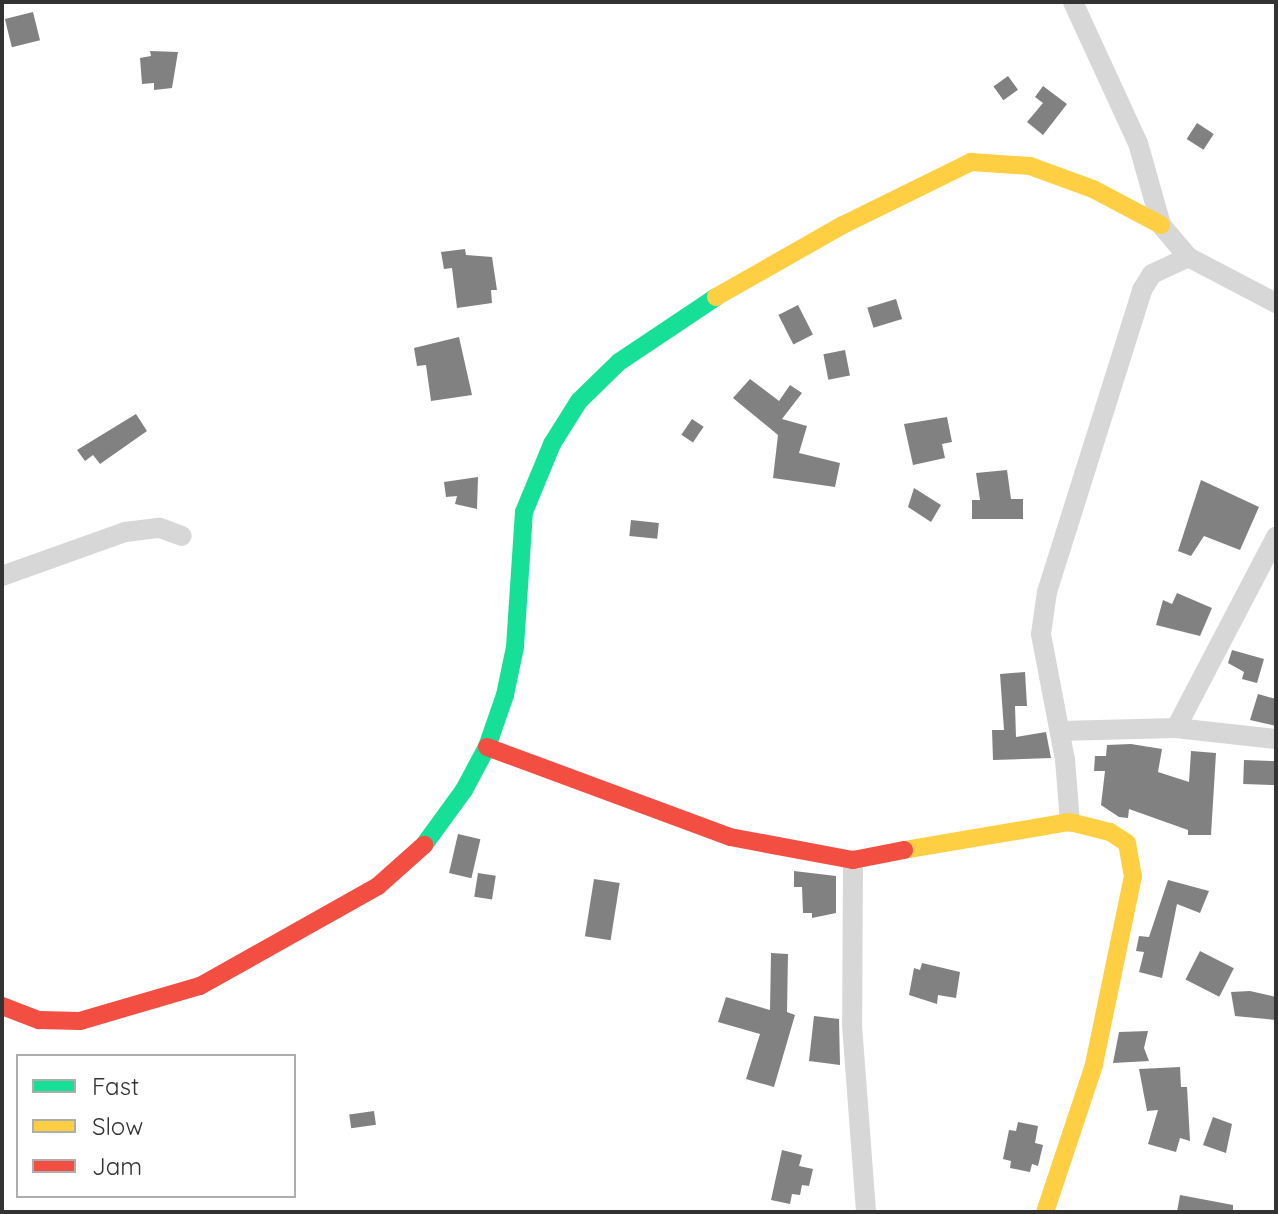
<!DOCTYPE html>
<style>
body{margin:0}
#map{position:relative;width:1278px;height:1214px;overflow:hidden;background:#fff;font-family:Quicksand,sans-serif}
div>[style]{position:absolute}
.building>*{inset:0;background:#818181;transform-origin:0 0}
.street>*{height:20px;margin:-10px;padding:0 10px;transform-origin:10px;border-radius:10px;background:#d7d7d7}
.fast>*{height:18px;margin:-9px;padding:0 9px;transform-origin:9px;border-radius:9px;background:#16e098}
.slow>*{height:18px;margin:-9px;padding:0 9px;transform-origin:9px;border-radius:9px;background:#ffcf43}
.jam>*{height:18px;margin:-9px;padding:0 9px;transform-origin:9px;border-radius:9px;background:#f24e42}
span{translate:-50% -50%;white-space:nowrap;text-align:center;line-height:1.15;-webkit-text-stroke:8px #fff;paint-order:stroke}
.frame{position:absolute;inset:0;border:4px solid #333;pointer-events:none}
.legend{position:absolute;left:16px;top:1054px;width:280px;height:144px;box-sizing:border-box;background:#fff;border:2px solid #adadad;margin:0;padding:10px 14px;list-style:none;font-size:24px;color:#333}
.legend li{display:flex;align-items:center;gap:16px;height:40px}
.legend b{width:40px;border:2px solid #adadad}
</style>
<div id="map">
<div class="building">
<div style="left:33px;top:12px;width:29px;height:29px;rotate:76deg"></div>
<div style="clip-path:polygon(150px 51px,178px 52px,172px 88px,154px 90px,154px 83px,142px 84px,140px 58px,151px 56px)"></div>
<div style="left:1008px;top:76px;width:17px;height:18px;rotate:54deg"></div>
<div style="clip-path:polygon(1043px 86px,1067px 104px,1043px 135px,1027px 122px,1043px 103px,1035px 97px)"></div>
<div style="left:1197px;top:123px;width:20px;height:19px;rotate:33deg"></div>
<div style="clip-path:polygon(465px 249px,466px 255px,492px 257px,497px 290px,491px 290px,492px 303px,457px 308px,452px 268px,444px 269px,441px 252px)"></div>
<div style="left:896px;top:299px;width:21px;height:30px;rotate:73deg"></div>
<div style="left:798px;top:305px;width:33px;height:22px;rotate:63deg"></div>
<div style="clip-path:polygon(459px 337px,472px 395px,431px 401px,426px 365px,417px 366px,414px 348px)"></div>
<div style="left:845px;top:350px;width:26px;height:22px;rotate:79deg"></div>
<div style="clip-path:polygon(750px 379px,779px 401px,790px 385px,802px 393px,782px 419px,807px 426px,799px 453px,840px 463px,835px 487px,773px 478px,778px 435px,733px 398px)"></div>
<div style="clip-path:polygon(136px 414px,147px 431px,100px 464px,93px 455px,85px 461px,77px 450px)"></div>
<div style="clip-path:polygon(947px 417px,952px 442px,942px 444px,945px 458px,913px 465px,904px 424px)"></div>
<div style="left:692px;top:419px;width:14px;height:19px;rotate:34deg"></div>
<div style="clip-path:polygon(1007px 470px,1011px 499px,1023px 499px,1023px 519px,972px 519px,972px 500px,980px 500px,976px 473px)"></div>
<div style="clip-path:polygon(478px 477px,477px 509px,455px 504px,457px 496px,446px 497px,444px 482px)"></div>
<div style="clip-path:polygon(1201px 480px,1259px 507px,1240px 550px,1204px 536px,1191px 556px,1178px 551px)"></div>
<div style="clip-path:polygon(914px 488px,941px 505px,931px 522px,908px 507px)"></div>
<div style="left:631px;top:520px;width:28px;height:16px;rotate:6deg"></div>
<div style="clip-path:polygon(1177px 593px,1212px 608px,1200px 636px,1156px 625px,1163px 600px,1172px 604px)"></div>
<div style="clip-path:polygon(1232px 650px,1264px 659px,1257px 683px,1242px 679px,1244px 672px,1228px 663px)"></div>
<div style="clip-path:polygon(1025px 672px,1027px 706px,1015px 706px,1016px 737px,1046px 732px,1051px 758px,993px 760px,992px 730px,1004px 730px,1000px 674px)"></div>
<div style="clip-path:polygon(1258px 694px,1276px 699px,1276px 726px,1250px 720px)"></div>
<div style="clip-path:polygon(1131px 744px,1162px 749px,1158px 772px,1189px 782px,1191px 751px,1216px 753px,1211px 835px,1188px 835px,1188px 830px,1129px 809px,1128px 818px,1119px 817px,1101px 805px,1105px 771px,1094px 771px,1095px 756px,1106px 756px,1107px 745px)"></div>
<div style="left:1244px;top:760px;width:32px;height:24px;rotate:2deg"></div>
<div style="left:458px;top:834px;width:23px;height:40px;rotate:13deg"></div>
<div style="clip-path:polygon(794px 871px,836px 876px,836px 913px,812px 918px,812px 913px,803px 913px,802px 887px,794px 887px)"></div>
<div style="left:478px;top:873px;width:18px;height:24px;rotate:9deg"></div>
<div style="left:594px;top:879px;width:26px;height:58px;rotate:9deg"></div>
<div style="clip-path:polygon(1168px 880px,1209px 891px,1200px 913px,1177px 904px,1162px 978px,1139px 972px,1144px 952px,1136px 951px,1139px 936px,1149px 937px)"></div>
<div style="left:1200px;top:951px;width:38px;height:32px;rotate:27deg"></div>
<div style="clip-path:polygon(771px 953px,788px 954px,787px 1012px,795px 1015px,774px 1087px,746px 1079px,760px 1034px,718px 1022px,726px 997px,770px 1010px)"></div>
<div style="clip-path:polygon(922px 963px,960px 972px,956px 998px,938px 995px,937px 1004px,909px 995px,914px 968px,920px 970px)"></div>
<div style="clip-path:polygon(1250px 991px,1276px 997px,1276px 1020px,1235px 1016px,1231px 992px)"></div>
<div style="clip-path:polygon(814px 1016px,839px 1019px,840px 1065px,809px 1061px)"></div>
<div style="clip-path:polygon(1148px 1031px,1144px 1048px,1149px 1061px,1113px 1063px,1119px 1032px)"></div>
<div style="clip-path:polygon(1180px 1067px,1181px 1087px,1187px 1087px,1190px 1141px,1180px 1138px,1176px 1152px,1148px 1144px,1158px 1110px,1147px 1111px,1139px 1069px)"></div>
<div style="left:374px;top:1111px;width:14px;height:25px;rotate:82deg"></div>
<div style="clip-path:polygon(1213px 1117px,1232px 1124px,1226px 1153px,1203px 1145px)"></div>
<div style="clip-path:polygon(1018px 1122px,1038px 1126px,1035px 1143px,1043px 1145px,1038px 1166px,1032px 1164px,1030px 1172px,1010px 1168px,1011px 1161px,1003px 1159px,1009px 1130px,1016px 1131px)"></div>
<div style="clip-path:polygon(782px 1150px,802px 1155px,799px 1166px,813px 1169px,809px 1186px,802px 1185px,800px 1195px,792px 1194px,790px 1204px,771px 1200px)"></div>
<div style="clip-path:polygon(1180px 1195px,1233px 1205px,1233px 1212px,1177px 1212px)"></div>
</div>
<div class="street">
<div style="left:1073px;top:2px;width:155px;rotate:65.3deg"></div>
<div style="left:1138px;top:143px;width:85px;rotate:74.3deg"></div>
<div style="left:1161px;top:225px;width:42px;rotate:49.8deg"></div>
<div style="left:1188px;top:257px;width:99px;rotate:27.6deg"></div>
<div style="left:2px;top:576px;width:131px;rotate:-19.7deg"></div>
<div style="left:125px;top:532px;width:35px;rotate:-7deg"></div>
<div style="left:160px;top:528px;width:23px;rotate:20deg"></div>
<div style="left:1176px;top:728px;width:216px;rotate:-62.4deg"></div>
<div style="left:1060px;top:731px;width:116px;rotate:-1.5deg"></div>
<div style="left:1176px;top:728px;width:101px;rotate:6.3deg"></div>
<div style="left:1070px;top:822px;width:62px;rotate:-94.6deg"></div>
<div style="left:1065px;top:760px;width:128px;rotate:-100.8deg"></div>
<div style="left:1041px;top:634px;width:42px;rotate:-81.9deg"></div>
<div style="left:1047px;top:592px;width:317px;rotate:-72.5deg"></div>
<div style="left:1142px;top:290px;width:19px;rotate:-58deg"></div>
<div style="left:1152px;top:274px;width:40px;rotate:-25deg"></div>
<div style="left:853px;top:860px;width:165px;rotate:90.3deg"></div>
<div style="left:852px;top:1025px;width:186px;rotate:85.7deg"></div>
</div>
<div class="fast">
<div style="left:424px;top:845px;width:68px;rotate:-54deg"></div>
<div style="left:464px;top:790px;width:49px;rotate:-61.9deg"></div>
<div style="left:487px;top:747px;width:55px;rotate:-70.9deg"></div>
<div style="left:505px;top:695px;width:49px;rotate:-78.2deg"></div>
<div style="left:515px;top:647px;width:135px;rotate:-86.2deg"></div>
<div style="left:524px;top:512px;width:74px;rotate:-67.6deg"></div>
<div style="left:552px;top:444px;width:51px;rotate:-57.9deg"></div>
<div style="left:579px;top:401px;width:56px;rotate:-44.3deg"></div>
<div style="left:619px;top:362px;width:117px;rotate:-33.8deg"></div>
</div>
<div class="slow">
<div style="left:716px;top:297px;width:146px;rotate:-29.6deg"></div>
<div style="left:843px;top:225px;width:143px;rotate:-26.2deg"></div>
<div style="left:971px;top:162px;width:59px;rotate:3.9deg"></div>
<div style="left:1030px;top:166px;width:67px;rotate:20.1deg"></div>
<div style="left:1093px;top:189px;width:77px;rotate:27.9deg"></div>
<div style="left:904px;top:850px;width:168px;rotate:-9.6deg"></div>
<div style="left:1070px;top:822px;width:41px;rotate:14deg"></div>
<div style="left:1110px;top:832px;width:20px;rotate:33deg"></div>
<div style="left:1127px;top:843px;width:34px;rotate:80deg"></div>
<div style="left:1133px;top:876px;width:193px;rotate:101.7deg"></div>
<div style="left:1094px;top:1065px;width:155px;rotate:108.4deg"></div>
</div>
<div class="jam">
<div style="left:487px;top:747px;width:259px;rotate:20.3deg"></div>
<div style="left:730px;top:837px;width:125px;rotate:10.6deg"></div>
<div style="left:853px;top:860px;width:52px;rotate:-11.1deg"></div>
<div style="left:2px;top:1006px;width:40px;rotate:21deg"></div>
<div style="left:39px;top:1020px;width:41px;rotate:1.4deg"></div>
<div style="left:80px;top:1021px;width:125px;rotate:-16.3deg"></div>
<div style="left:200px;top:986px;width:204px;rotate:-29.3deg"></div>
<div style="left:378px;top:886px;width:62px;rotate:-41.7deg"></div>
</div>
<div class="frame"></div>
<ul class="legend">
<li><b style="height:10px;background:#16e098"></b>Fast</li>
<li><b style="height:10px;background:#ffcf43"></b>Slow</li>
<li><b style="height:10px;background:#f24e42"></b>Jam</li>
</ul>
</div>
